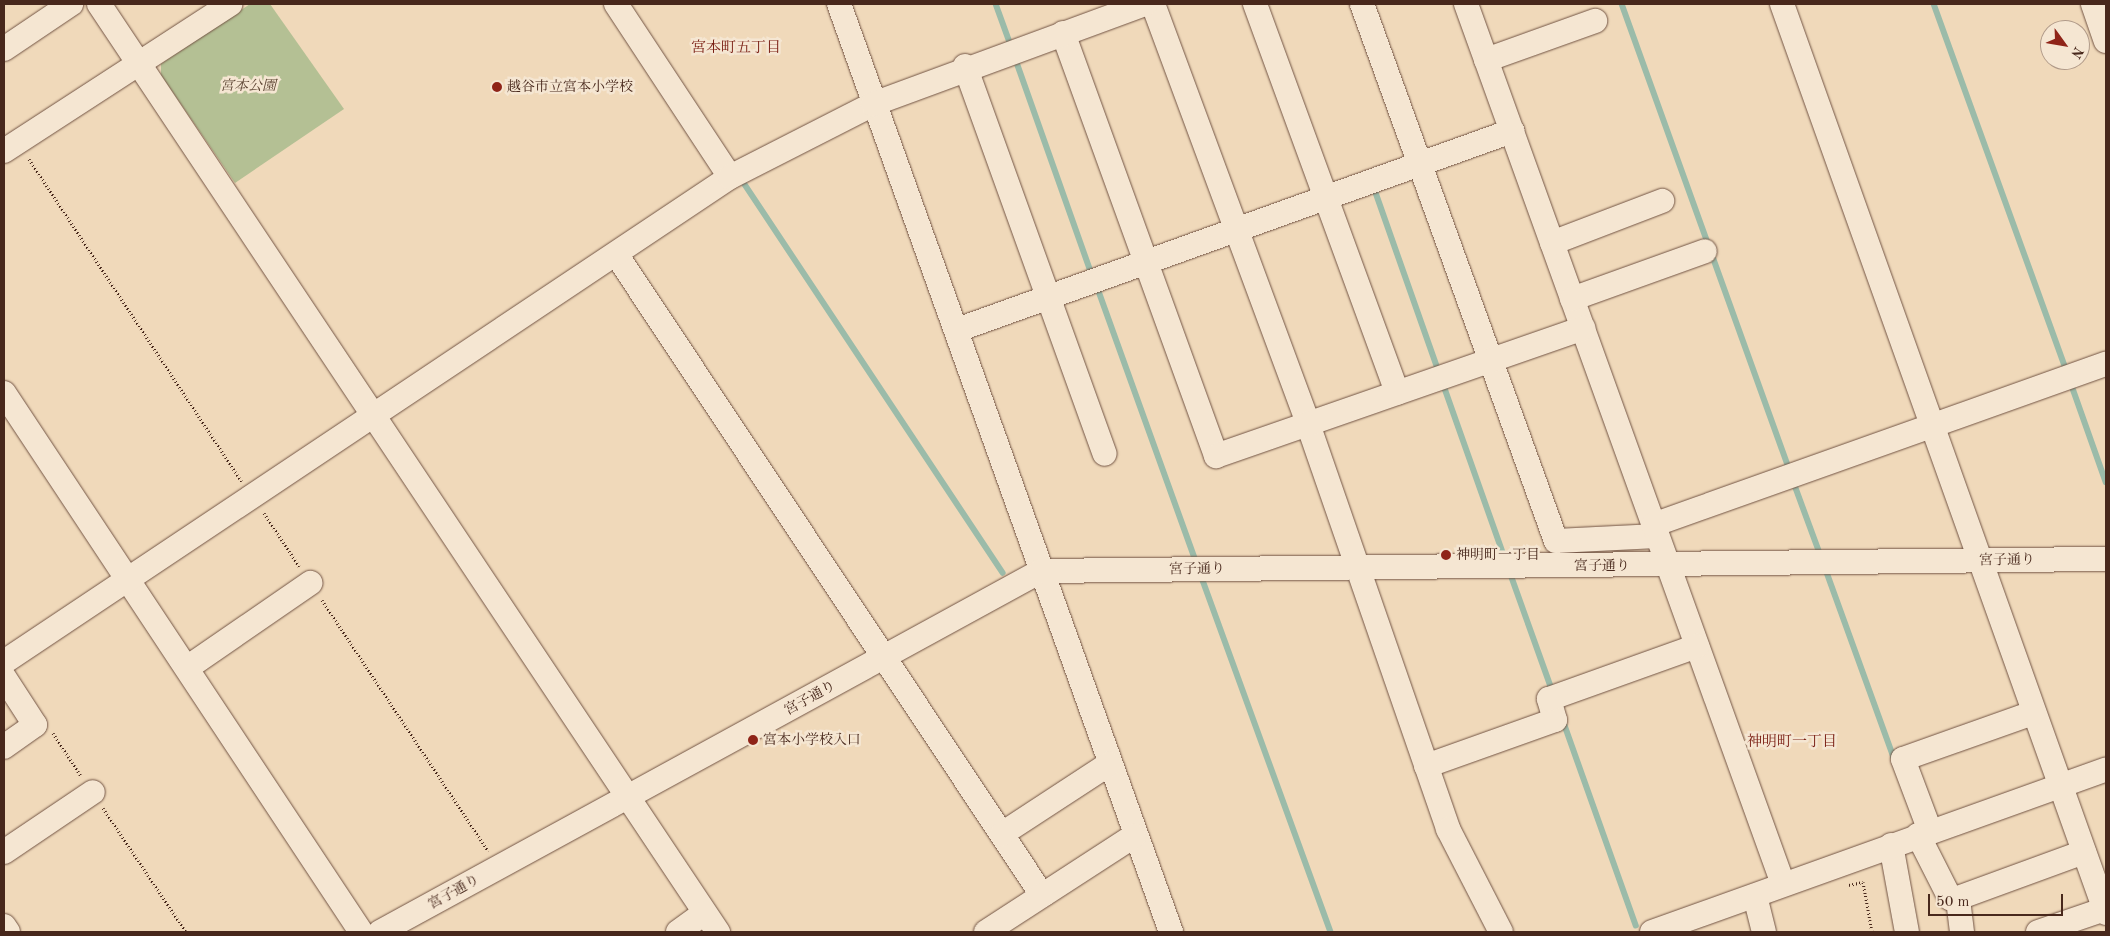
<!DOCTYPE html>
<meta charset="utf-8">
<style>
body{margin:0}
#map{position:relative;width:2110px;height:936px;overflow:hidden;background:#f0d9ba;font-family:"Old Standard TT","Noto Serif JP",serif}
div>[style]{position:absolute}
.green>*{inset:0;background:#b4c094}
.stream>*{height:5.5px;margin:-2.75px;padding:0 2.75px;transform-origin:2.75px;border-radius:2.75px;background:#9bbba9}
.path>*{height:3px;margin-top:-1.5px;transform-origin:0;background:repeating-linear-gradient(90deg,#48281c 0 1px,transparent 0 3.5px)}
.roads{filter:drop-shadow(0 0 1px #725444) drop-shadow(0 0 1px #725444)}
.minor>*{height:24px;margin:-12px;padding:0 12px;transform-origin:12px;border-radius:12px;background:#f5e6d2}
.dots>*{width:14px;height:14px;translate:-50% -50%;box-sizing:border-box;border:2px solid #f5e6d2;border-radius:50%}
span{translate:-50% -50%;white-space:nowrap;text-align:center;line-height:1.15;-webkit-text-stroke:5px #f5e6d2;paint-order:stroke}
.park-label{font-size:14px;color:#5e4634;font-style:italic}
.poi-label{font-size:14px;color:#48281c}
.left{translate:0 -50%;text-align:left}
.street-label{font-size:14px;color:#48281c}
.neighbourhood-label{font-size:15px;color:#7a1f14}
.frame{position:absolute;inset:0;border:5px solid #48281c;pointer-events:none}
.north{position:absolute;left:2040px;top:20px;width:50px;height:50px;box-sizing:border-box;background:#f5e6d2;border:1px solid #b09a89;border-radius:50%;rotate:122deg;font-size:14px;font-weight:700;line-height:20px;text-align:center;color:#48281c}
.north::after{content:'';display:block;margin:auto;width:18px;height:22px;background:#8f2418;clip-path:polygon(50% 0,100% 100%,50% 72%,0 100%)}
.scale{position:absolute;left:1928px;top:894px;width:135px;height:22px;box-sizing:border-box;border:2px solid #48281c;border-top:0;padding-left:6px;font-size:15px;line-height:18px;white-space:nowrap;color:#48281c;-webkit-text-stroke:4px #f5e6d2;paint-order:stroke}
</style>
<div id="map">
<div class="green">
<div style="clip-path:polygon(250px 4px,270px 4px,344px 109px,235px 183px,161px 75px,161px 64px)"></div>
</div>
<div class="stream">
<div style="left:996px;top:4px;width:47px;rotate:70deg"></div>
<div style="left:1622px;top:4px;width:496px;rotate:70.2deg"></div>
<div style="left:1934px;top:4px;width:391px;rotate:70.1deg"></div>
<div style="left:1015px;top:57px;width:233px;rotate:70.5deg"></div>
<div style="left:740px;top:177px;width:475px;rotate:56.4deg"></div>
<div style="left:1375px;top:190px;width:193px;rotate:70.6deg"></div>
<div style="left:1097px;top:286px;width:295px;rotate:70.2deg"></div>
<div style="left:1443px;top:383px;width:189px;rotate:70.5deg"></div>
<div style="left:2071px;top:383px;width:105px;rotate:70.5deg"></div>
<div style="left:1793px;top:480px;width:81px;rotate:69.8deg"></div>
<div style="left:1825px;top:567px;width:205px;rotate:70.1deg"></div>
<div style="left:1510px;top:572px;width:127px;rotate:70.3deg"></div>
<div style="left:1201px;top:575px;width:380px;rotate:70deg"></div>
<div style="left:1563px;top:720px;width:218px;rotate:70.4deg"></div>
</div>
<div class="path">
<div style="left:29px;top:159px;width:386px;rotate:56.6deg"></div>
<div style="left:264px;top:513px;width:64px;rotate:56.6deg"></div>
<div style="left:322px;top:600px;width:301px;rotate:56.5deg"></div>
<div style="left:53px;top:733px;width:51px;rotate:56.9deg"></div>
<div style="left:103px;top:808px;width:149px;rotate:56.2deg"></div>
<div style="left:1849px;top:885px;width:14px;rotate:-12deg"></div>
<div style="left:1863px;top:882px;width:51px;rotate:79.8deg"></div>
</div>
<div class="roads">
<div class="minor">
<div style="left:99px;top:4px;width:1116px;rotate:56.3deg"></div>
<div style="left:616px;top:4px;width:207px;rotate:56.6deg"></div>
<div style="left:839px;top:4px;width:986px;rotate:70.31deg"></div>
<div style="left:1153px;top:4px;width:448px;rotate:69.7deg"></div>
<div style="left:1308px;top:424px;width:429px;rotate:70.9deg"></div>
<div style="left:1448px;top:829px;width:116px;rotate:62.8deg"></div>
<div style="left:1255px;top:4px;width:414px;rotate:69.9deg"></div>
<div style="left:1362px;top:4px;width:571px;rotate:70.14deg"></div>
<div style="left:1556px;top:541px;width:101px;rotate:-2.8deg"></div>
<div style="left:1466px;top:4px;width:935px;rotate:70.19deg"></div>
<div style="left:1782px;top:4px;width:965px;rotate:70.38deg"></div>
<div style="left:2093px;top:4px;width:39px;rotate:71deg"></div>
<div style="left:1063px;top:33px;width:450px;rotate:70.1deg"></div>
<div style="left:1216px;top:456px;width:389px;rotate:-19.2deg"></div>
<div style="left:4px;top:49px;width:81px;rotate:-33.9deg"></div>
<div style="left:1486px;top:60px;width:116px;rotate:-19.7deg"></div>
<div style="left:965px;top:66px;width:412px;rotate:70.2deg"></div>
<div style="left:4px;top:151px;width:270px;rotate:-33deg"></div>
<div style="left:1552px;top:243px;width:118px;rotate:-20.9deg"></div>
<div style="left:616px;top:254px;width:770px;rotate:56.39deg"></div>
<div style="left:1572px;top:299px;width:141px;rotate:-19.8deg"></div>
<div style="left:957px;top:330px;width:590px;rotate:-19.73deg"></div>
<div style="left:4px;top:393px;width:647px;rotate:56.48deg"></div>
<div style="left:1653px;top:525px;width:481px;rotate:-19.6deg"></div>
<div style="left:4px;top:662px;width:873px;rotate:-33.74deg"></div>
<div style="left:730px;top:177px;width:161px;rotate:-27deg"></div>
<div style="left:873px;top:104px;width:290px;rotate:-20.2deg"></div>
<div style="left:187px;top:668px;width:150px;rotate:-34.6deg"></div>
<div style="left:4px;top:677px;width:57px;rotate:57.1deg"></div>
<div style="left:35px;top:725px;width:38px;rotate:145deg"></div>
<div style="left:1426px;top:766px;width:137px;rotate:-19.6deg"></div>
<div style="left:1555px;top:720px;width:22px;rotate:-106deg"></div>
<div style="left:1549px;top:699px;width:157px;rotate:-19.7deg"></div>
<div style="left:1930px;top:831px;width:77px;rotate:-110.6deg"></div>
<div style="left:1903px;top:759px;width:138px;rotate:-19.5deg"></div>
<div style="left:1002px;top:834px;width:128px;rotate:-33.2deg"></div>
<div style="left:1918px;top:835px;width:71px;rotate:63.1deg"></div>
<div style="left:1950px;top:898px;width:8px"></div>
<div style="left:1891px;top:845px;width:88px;rotate:79.6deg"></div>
<div style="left:4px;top:852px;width:107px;rotate:-34deg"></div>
<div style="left:1755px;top:896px;width:37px;rotate:76deg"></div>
<div style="left:4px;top:926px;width:7px;rotate:56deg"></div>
<div style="left:380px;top:932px;width:753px;rotate:-28.64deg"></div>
<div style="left:1041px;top:571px;width:1065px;rotate:-0.65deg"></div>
<div style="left:678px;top:932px;width:32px;rotate:-36deg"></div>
<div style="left:986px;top:932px;width:176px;rotate:-33deg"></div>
<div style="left:1652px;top:932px;width:482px;rotate:-19.7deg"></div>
<div style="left:1962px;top:932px;width:34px;rotate:-97deg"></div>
<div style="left:1958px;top:898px;width:134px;rotate:-20.1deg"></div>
<div style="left:2038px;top:932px;width:71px;rotate:-18.9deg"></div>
</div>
</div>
<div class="dots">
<div style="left:497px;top:87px;background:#8f2418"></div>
<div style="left:1446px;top:555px;background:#8f2418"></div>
<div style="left:753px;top:740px;background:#8f2418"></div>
</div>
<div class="park-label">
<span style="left:248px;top:86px">宮本公園</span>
</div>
<div class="poi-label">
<span class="left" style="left:507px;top:87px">越谷市立宮本小学校</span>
<span class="left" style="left:1456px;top:555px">神明町一丁目</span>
<span class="left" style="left:763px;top:740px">宮本小学校入口</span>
</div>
<div class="street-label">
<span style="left:2007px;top:560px;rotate:-1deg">宮子通り</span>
<span style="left:1602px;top:566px">宮子通り</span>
<span style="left:1197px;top:569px;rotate:-1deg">宮子通り</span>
<span style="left:810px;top:698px;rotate:-29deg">宮子通り</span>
<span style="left:454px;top:892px;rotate:-29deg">宮子通り</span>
</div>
<div class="neighbourhood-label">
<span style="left:736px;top:49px">宮本町五丁目</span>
<span style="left:1792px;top:743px">神明町一丁目</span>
</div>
<div class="frame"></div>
<div class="north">N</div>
<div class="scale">50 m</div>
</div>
